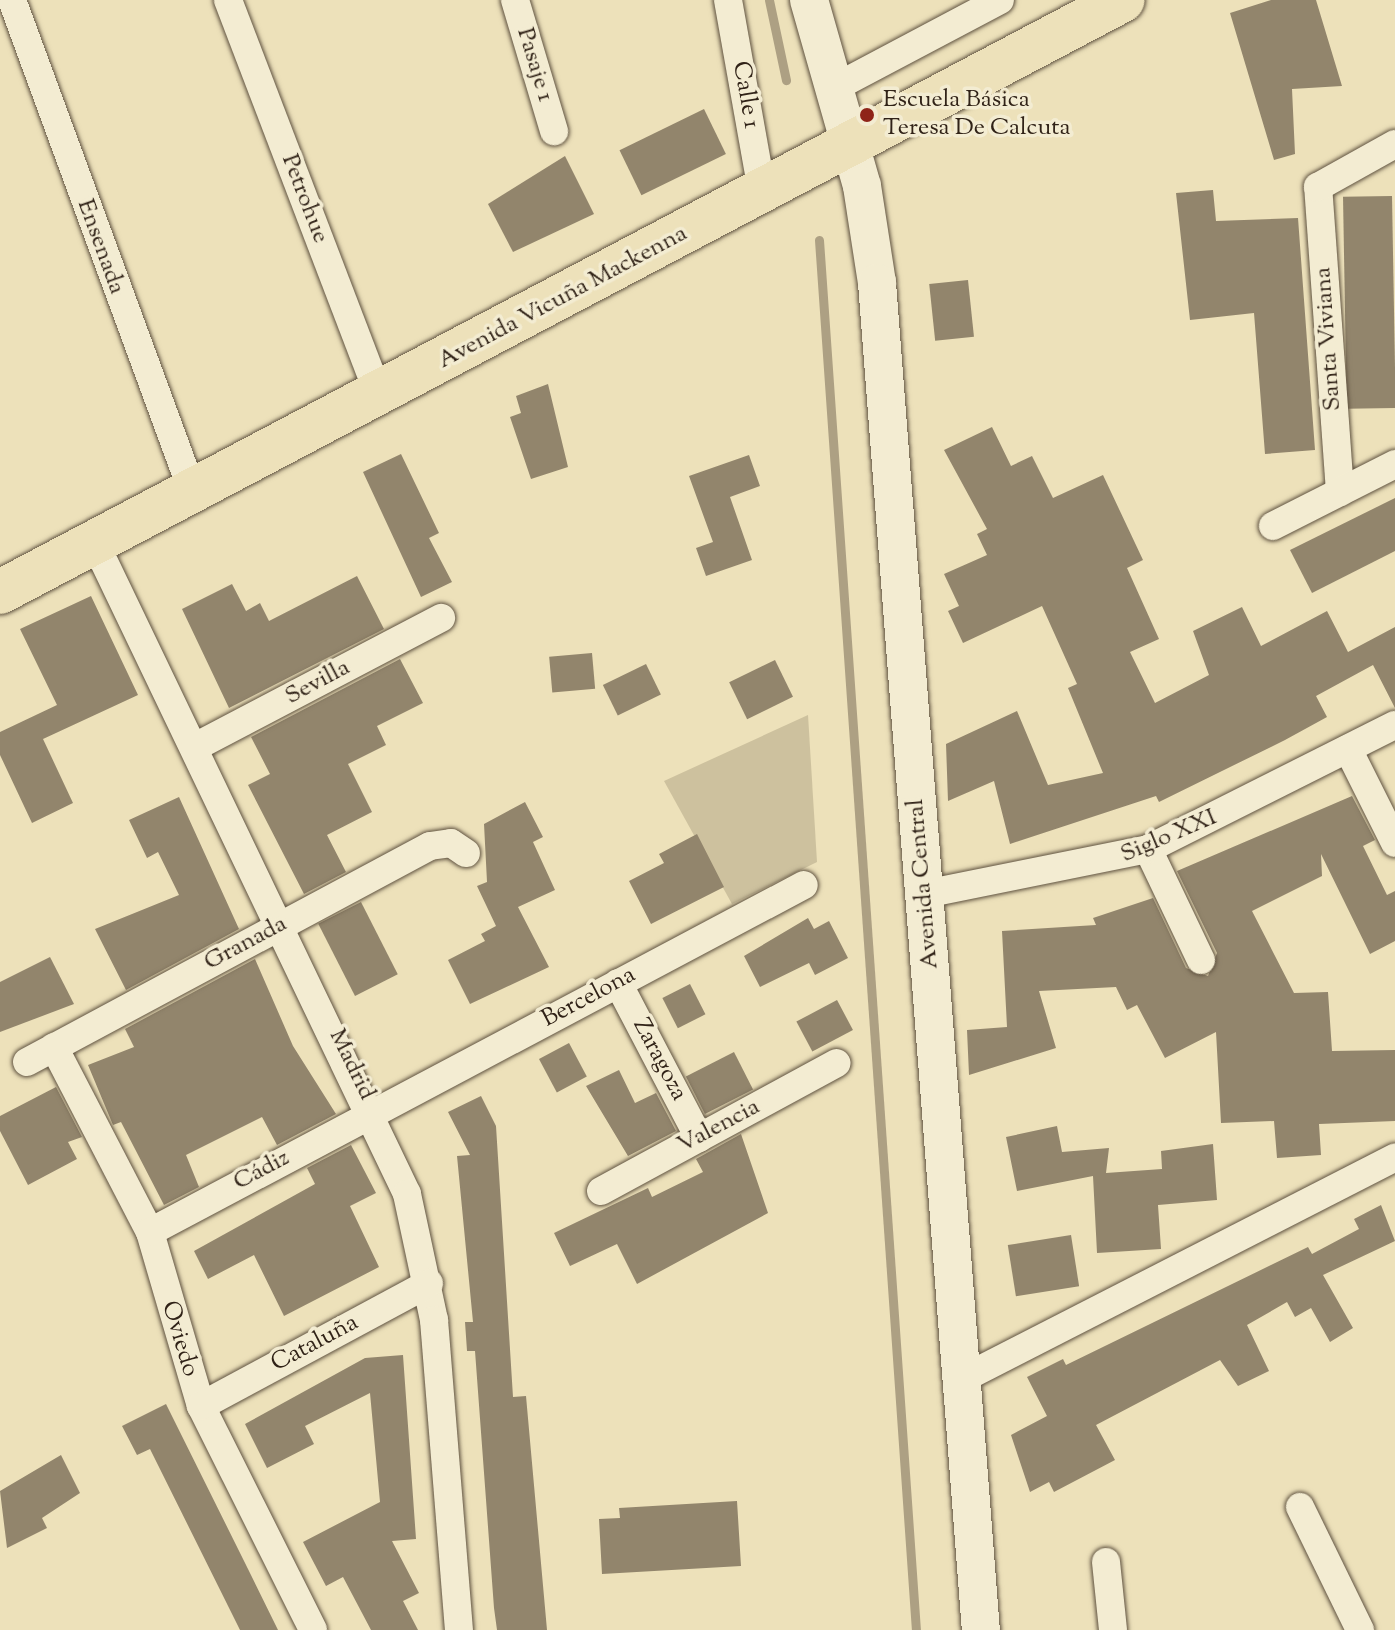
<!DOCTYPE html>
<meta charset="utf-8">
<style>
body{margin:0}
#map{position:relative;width:1395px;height:1630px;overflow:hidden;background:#ede1ba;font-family:"Sorts Mill Goudy",serif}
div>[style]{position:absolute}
.green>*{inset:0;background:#cdc19e}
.stream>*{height:9px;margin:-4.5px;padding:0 4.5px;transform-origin:4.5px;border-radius:4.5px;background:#ada083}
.building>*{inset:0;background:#92856c;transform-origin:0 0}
.roads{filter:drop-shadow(0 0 2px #5f5240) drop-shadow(0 0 2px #5f5240)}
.street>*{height:28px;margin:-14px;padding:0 14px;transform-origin:14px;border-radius:14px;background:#f3ecd2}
.secondary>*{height:38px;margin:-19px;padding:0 19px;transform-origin:19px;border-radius:19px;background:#f3ecd2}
.primary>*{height:44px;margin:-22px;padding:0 22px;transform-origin:22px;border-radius:22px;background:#ede1ba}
.dots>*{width:22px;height:22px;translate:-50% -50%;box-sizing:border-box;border:4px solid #f3ecd2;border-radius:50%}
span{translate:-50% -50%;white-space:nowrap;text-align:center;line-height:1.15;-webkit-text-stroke:7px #f3ecd2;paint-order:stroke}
.street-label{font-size:24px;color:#302217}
.poi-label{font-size:24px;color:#302217}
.left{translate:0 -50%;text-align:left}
</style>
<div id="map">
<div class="green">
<div style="clip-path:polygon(808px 715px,817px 862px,732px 904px,664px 781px)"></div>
</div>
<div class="stream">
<div style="left:769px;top:0;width:82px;rotate:78deg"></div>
<div style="left:819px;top:240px;width:1393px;rotate:86.01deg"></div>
</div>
<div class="building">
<div style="clip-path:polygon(1271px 0,1316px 0,1342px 86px,1292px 89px,1295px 154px,1274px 160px,1230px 13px)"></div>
<div style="left:704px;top:109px;width:50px;height:94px;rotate:64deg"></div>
<div style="clip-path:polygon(565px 156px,594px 214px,513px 252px,488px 204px)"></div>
<div style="clip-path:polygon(1213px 190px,1216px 221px,1298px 218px,1315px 450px,1265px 454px,1254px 313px,1190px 320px,1176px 193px)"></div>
<div style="left:1392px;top:196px;width:212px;height:49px;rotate:89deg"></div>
<div style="left:968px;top:280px;width:57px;height:39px;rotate:84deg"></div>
<div style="clip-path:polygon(548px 384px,568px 467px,531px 479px,510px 417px,521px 413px,516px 396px)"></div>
<div style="clip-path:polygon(992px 427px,1011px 466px,1032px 456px,1053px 498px,1103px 475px,1143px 560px,1127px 568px,1159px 639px,1130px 652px,1155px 703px,1209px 675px,1193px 631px,1242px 607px,1261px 646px,1327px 611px,1348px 652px,1395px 627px,1395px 708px,1373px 665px,1316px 696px,1327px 717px,1285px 740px,1159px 802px,1156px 796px,1010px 844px,994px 781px,948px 801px,946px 744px,1017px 711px,1048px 785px,1103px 773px,1068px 688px,1077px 684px,1042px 606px,963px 643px,948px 611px,959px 606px,944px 574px,987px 555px,977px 534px,987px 529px,944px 450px)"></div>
<div style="clip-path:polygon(401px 454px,439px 533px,429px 538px,452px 582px,421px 597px,363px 472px)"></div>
<div style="clip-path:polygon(749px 455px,760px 486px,730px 497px,752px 560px,706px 576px,696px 548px,713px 542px,689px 476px)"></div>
<div style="clip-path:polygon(1395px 498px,1395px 551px,1312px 593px,1290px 550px)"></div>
<div style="clip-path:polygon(357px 576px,384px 629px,229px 708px,182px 609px,232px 584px,246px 611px,260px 603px,269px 621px)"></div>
<div style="clip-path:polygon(91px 596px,138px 695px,43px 739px,73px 803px,32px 823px,0 755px,0 732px,57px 705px,20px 629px)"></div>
<div style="left:592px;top:653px;width:36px;height:43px;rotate:85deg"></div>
<div style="clip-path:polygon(400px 659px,423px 703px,377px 726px,386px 745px,348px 764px,372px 812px,327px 835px,346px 872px,304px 894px,248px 785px,270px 774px,251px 737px)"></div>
<div style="left:775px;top:660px;width:41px;height:51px;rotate:64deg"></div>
<div style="left:646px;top:664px;width:34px;height:48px;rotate:64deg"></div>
<div style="clip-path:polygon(1352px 796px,1375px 840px,1363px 846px,1387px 895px,1395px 891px,1395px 941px,1370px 954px,1321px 854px,1322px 876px,1252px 911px,1294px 993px,1328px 992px,1332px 1051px,1395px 1050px,1395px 1121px,1319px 1124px,1321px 1155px,1277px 1158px,1274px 1121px,1221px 1123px,1216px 1032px,1165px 1058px,1137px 1005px,1127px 1010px,1116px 987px,1039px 991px,1056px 1048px,969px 1075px,967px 1030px,1007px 1027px,1002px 931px,1096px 925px,1093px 918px,1153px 898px,1186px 968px,1208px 976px,1217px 953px,1177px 871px)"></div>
<div style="clip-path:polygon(179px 797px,239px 929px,126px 990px,95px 929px,179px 895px,158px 852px,147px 858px,129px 820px)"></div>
<div style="clip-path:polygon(525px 802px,543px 837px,533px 842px,555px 890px,518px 907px,549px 967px,470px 1004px,448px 960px,485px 941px,481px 934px,496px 926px,477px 886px,487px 882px,484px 824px)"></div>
<div style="clip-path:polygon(697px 834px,724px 887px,651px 924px,629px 881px,664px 863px,659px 854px)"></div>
<div style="left:361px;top:902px;width:81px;height:48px;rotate:63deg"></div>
<div style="clip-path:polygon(808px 918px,814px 929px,829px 921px,848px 958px,815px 975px,809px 963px,760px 987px,744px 956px)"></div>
<div style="clip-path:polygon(50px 957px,74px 1004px,0 1032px,0 982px)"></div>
<div style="clip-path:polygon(255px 959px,293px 1046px,336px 1114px,277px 1145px,262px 1117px,186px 1155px,199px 1187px,164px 1205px,121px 1122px,113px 1125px,88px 1065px,134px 1047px,125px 1029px)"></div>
<div style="left:690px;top:984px;width:34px;height:31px;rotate:63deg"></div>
<div style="left:837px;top:1000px;width:34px;height:46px;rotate:62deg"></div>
<div style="left:569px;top:1043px;width:38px;height:34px;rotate:62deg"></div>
<div style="left:734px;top:1052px;width:42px;height:54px;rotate:63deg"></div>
<div style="clip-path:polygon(619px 1070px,635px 1103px,656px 1093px,676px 1131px,628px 1156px,586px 1086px)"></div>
<div style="clip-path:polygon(56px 1087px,82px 1137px,68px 1142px,77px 1159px,28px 1185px,0 1131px,0 1116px)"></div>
<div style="clip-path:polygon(481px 1096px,496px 1126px,513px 1397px,526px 1396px,547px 1630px,497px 1630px,494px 1608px,475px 1351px,467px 1351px,465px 1322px,473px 1322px,457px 1156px,470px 1155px,448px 1112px)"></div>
<div style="clip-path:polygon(1057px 1126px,1062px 1152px,1109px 1148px,1106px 1173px,1162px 1169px,1161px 1151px,1213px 1144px,1217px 1200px,1158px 1205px,1161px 1249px,1097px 1253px,1093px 1176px,1017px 1191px,1006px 1137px)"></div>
<div style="clip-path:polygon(741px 1134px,768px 1213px,637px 1284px,617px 1244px,570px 1266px,554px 1233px,648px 1188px,652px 1197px,703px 1172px,696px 1159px)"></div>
<div style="clip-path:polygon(351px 1145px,376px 1193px,350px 1206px,379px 1267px,284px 1316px,254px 1255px,208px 1279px,194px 1251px,315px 1184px,307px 1168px)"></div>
<div style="clip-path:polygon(1381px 1205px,1395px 1241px,1323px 1275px,1353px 1328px,1330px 1342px,1311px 1308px,1295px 1317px,1287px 1302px,1247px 1325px,1269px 1371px,1238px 1386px,1220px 1360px,1096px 1425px,1115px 1460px,1054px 1492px,1049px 1482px,1030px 1492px,1011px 1435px,1047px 1416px,1027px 1377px,1063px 1359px,1066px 1365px,1308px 1247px,1312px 1254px,1359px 1229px,1354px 1219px)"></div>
<div style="left:1071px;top:1235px;width:52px;height:64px;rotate:81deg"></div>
<div style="clip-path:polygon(403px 1355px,416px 1539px,392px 1541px,419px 1593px,403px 1601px,418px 1630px,371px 1630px,343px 1577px,326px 1586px,303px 1542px,380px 1502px,370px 1393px,305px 1426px,314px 1444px,267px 1468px,245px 1424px,365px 1358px)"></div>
<div style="clip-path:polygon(166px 1404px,248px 1569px,278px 1630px,240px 1630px,150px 1449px,137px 1455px,122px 1426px)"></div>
<div style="clip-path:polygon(61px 1455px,80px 1493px,42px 1518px,47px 1528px,7px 1548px,0 1491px)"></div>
<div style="clip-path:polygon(737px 1501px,741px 1566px,602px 1574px,599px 1519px,620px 1518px,619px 1508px)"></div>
</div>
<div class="roads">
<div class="street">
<div style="left:12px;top:0;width:525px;rotate:69.84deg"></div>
<div style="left:228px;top:0;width:426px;rotate:69.1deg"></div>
<div style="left:515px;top:0;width:137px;rotate:73.4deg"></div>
<div style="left:728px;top:0;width:193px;rotate:79.9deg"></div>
<div style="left:832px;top:89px;width:190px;rotate:-27.9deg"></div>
<div style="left:1340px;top:492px;width:306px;rotate:-94.1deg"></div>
<div style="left:1318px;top:187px;width:88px;rotate:-29.2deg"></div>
<div style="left:1273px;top:526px;width:137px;rotate:-26.9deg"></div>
<div style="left:95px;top:543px;width:722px;rotate:64.39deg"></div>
<div style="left:407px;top:1194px;width:129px;rotate:77.9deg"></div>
<div style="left:434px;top:1320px;width:311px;rotate:85.4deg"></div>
<div style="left:195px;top:747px;width:278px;rotate:-27.7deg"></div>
<div style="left:1348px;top:749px;width:105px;rotate:63.4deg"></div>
<div style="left:1148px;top:849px;width:123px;rotate:64.5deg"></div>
<div style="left:925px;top:894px;width:227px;rotate:-11.4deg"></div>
<div style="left:1148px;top:849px;width:276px;rotate:-26.7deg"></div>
<div style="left:618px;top:983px;width:175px;rotate:62.4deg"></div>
<div style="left:54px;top:1047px;width:208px;rotate:62.6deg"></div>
<div style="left:150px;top:1232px;width:181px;rotate:73.7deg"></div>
<div style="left:201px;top:1406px;width:250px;rotate:63.4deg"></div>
<div style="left:27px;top:1062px;width:457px;rotate:-28.2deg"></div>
<div style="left:430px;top:846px;width:21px;rotate:-8deg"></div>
<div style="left:451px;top:843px;width:18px;rotate:34deg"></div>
<div style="left:601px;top:1191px;width:268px;rotate:-28.5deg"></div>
<div style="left:150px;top:1232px;width:740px;rotate:-27.95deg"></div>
<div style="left:964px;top:1378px;width:484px;rotate:-27.1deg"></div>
<div style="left:201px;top:1406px;width:259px;rotate:-28.3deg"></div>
<div style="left:1300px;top:1507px;width:137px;rotate:64deg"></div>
<div style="left:1106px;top:1562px;width:68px;rotate:84.1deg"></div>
</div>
<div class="secondary">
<div style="left:809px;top:0;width:193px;rotate:74.1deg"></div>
<div style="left:862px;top:186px;width:98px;rotate:81.2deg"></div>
<div style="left:877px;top:283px;width:1351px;rotate:85.59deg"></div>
</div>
<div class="primary">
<div style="left:0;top:592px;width:1269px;rotate:-27.8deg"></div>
</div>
</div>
<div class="dots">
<div style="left:867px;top:115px;background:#8f2418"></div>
</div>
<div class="street-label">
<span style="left:534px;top:65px;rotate:73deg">Pasaje 1</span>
<span style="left:745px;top:95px;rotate:80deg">Calle 1</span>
<span style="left:304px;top:199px;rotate:69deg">Petrohue</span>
<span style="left:100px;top:247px;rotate:70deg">Ensenada</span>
<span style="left:563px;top:298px;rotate:-28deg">Avenida Vicuña Mackenna</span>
<span style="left:1329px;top:339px;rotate:-94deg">Santa Viviana</span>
<span style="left:318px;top:683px;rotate:-28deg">Sevilla</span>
<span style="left:1169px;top:837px;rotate:-23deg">Siglo XXI</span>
<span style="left:924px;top:884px;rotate:-95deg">Avenida Central</span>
<span style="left:246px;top:944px;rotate:-28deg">Granada</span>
<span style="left:589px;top:998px;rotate:-28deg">Bercelona</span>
<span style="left:659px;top:1060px;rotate:62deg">Zaragoza</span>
<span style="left:351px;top:1065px;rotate:64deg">Madrid</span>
<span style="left:719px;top:1127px;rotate:-28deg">Valencia</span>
<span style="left:262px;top:1171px;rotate:-28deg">Cádiz</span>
<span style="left:179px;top:1339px;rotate:73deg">Oviedo</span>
<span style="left:315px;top:1344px;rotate:-28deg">Cataluña</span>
</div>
<div class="poi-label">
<span class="left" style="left:883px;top:115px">Escuela Básica<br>Teresa De Calcuta</span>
</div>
</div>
